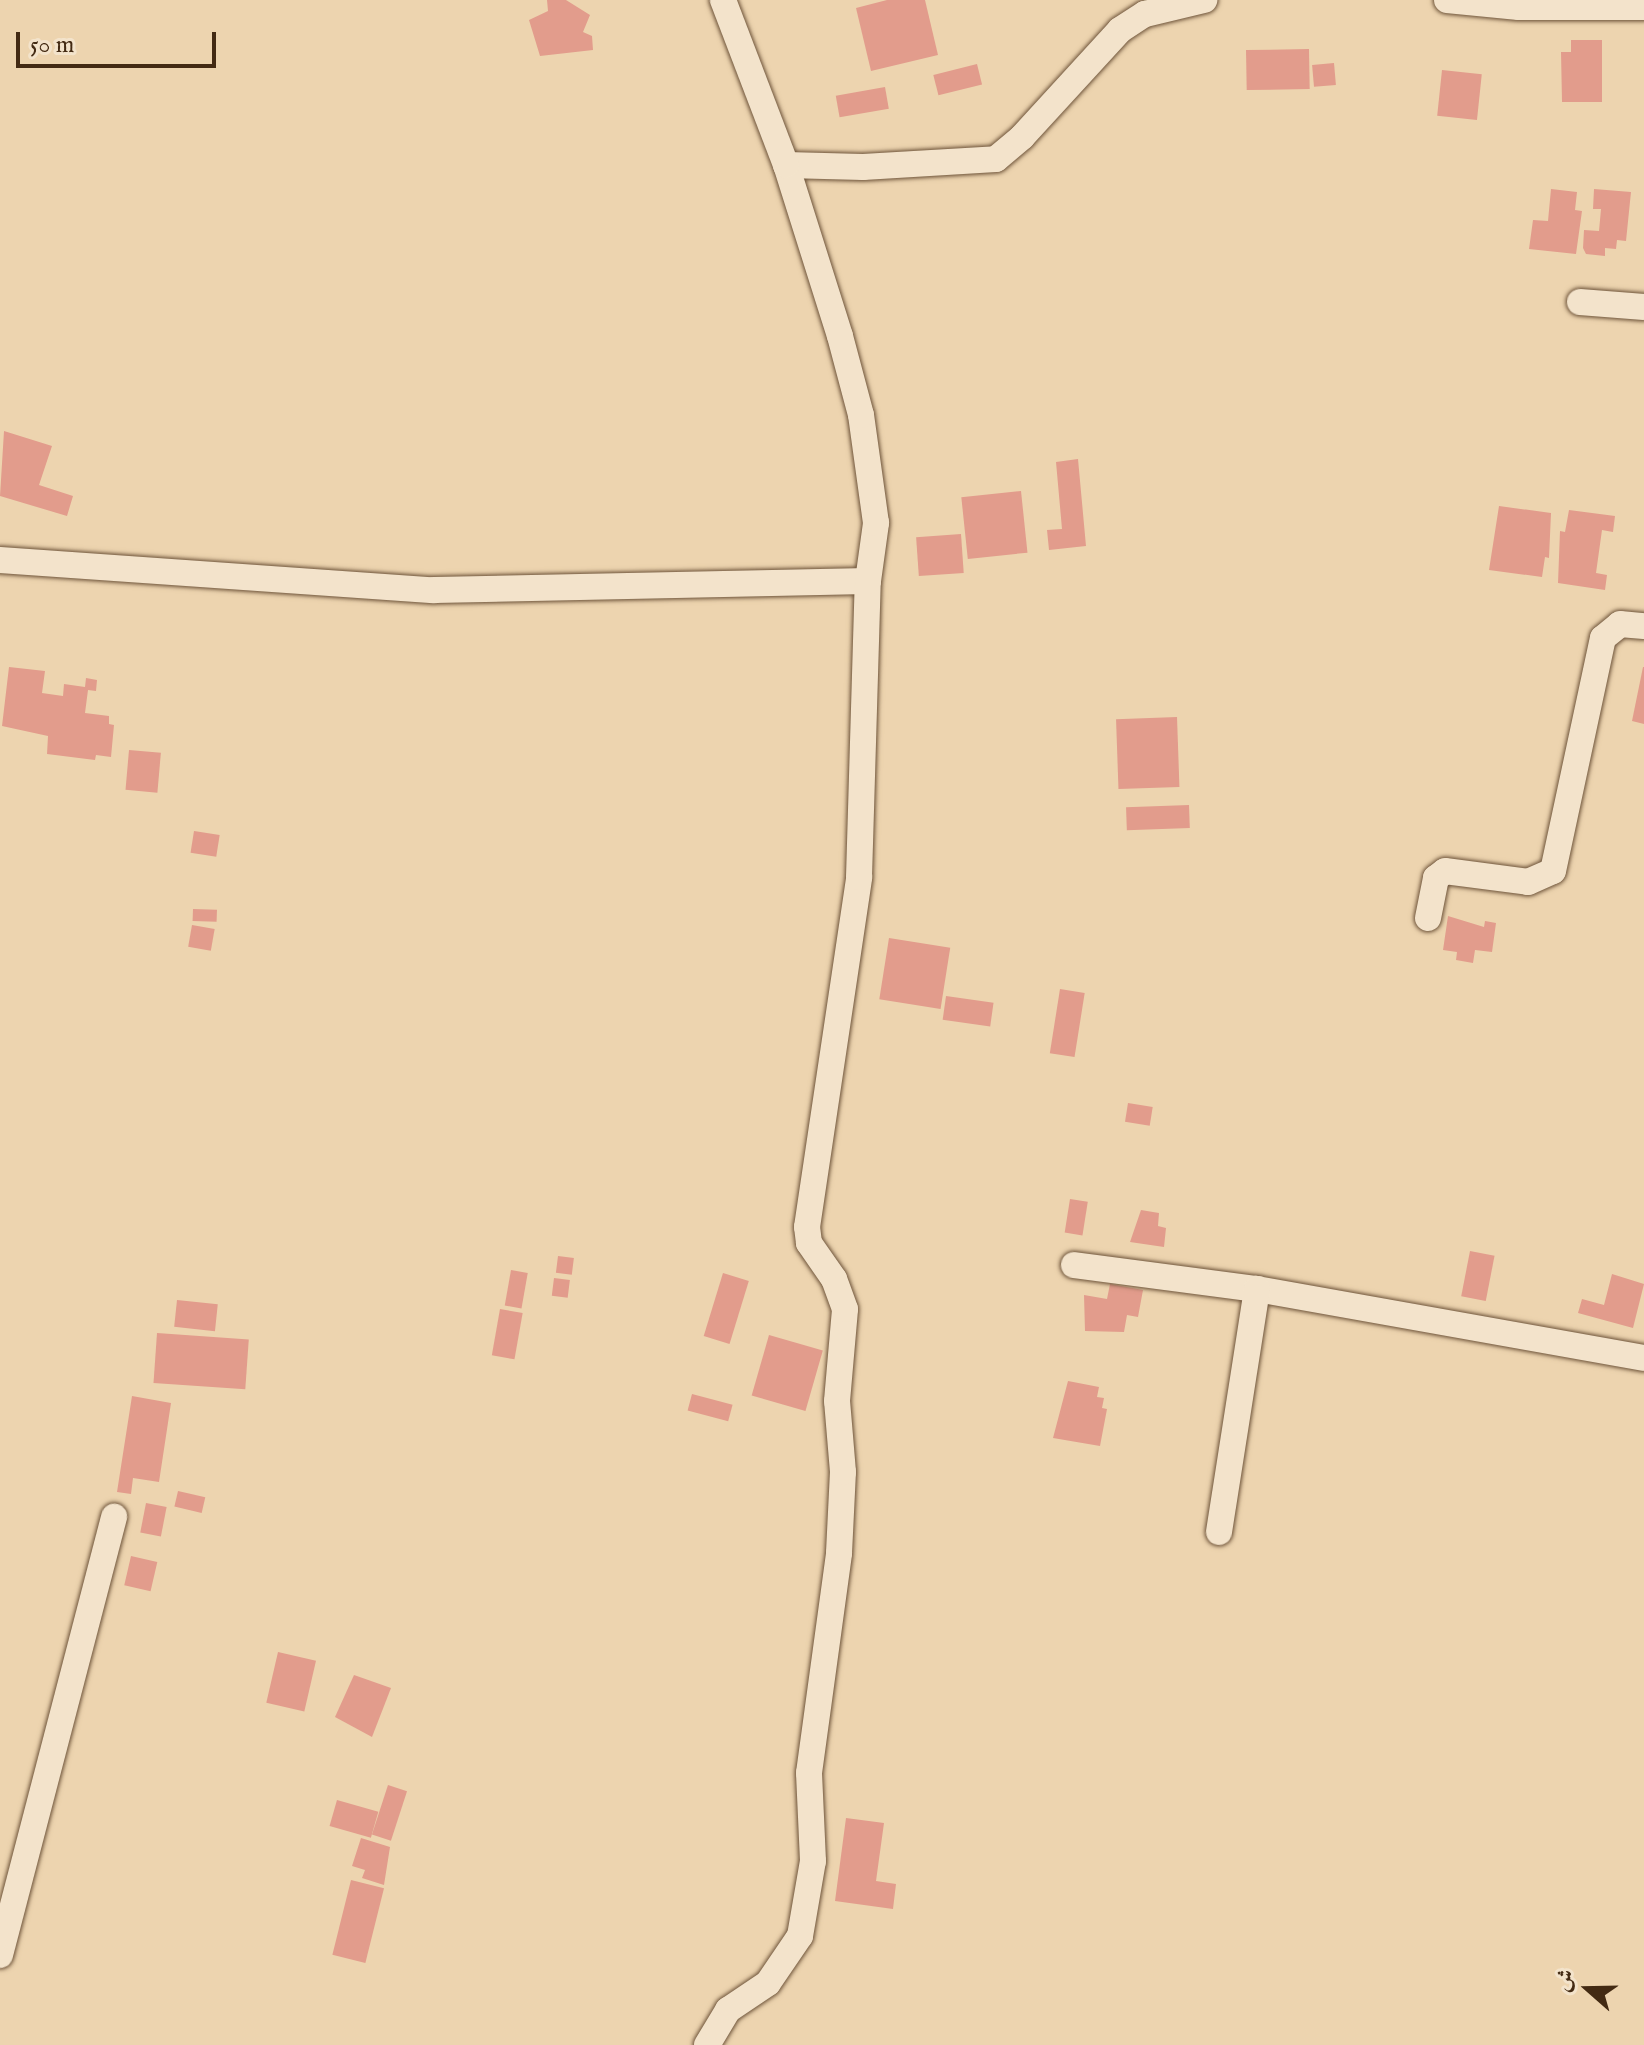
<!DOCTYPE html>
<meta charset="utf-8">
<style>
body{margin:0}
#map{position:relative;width:1644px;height:2045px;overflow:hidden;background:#edd4af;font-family:"IM FELL English",Amiri,serif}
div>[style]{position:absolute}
.building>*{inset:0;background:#e29c8c;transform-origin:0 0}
.roads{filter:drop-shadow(0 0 2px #6e543a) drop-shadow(0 0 2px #6e543a)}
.minor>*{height:26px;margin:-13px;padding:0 13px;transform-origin:13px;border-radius:13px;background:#f3e3cb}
span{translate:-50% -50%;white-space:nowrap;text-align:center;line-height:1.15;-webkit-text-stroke:6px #f3e3cb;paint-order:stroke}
.north{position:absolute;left:1548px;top:1949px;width:80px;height:80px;-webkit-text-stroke:6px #f3e3cb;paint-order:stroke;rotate:290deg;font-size:22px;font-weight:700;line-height:32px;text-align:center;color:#432a13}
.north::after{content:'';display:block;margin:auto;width:28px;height:36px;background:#432a13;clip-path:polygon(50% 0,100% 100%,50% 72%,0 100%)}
.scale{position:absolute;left:16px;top:32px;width:200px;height:36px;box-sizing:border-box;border:4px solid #432a13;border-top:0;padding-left:10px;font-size:24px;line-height:28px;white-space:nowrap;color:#432a13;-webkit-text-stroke:6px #f3e3cb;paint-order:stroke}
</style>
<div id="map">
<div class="building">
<div style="clip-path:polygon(547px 0,566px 0,590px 15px,583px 32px,592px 36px,593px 50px,540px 56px,529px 20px,548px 11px)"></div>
<div style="clip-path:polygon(887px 0,925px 0,938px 55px,871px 71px,856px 8px)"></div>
<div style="clip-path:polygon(1571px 40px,1602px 40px,1602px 102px,1562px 102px,1561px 52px,1571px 52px)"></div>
<div style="left:1309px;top:49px;width:40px;height:63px;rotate:89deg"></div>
<div style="left:1334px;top:63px;width:22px;height:22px;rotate:85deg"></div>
<div style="left:977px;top:64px;width:21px;height:45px;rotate:76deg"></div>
<div style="left:1442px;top:70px;width:40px;height:46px;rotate:6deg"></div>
<div style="left:885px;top:87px;width:22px;height:50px;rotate:80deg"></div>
<div style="clip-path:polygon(1551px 189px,1577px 192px,1575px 210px,1582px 211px,1576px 254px,1529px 249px,1533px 220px,1548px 221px)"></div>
<div style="clip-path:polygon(1594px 189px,1631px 192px,1626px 241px,1617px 240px,1616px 249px,1605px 248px,1605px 256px,1586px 254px,1583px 248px,1584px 230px,1599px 231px,1601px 209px,1593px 209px)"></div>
<div style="clip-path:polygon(4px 431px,52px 446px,39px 485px,73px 496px,67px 516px,0 496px)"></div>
<div style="clip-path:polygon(1078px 459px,1086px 546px,1049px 550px,1047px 530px,1062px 529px,1056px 462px)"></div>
<div style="left:1021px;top:491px;width:62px;height:60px;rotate:84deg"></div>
<div style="clip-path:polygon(1499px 506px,1551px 513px,1549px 558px,1545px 557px,1542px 577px,1489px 570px)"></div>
<div style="clip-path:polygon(1569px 510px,1615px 516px,1613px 532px,1602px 530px,1596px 573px,1607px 575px,1605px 590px,1558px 583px,1560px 531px,1565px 532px)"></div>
<div style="left:961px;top:534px;width:39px;height:45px;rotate:86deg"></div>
<div style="clip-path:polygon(9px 667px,45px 671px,42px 693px,63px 696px,64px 684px,85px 687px,86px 678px,97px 680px,96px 691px,88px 690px,85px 713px,109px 716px,109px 724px,114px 725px,111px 757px,96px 755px,95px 760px,47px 754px,48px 736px,2px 726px)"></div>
<div style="clip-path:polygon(1643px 667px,1644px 667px,1644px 724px,1632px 721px)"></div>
<div style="left:1177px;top:717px;width:70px;height:61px;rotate:88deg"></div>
<div style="left:129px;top:750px;width:32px;height:40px;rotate:5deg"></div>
<div style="left:1189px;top:805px;width:23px;height:63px;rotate:88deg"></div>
<div style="left:194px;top:831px;width:26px;height:22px;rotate:9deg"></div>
<div style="left:193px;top:909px;width:24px;height:12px;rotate:2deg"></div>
<div style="clip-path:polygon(1448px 916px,1484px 927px,1485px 921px,1496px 923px,1492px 952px,1475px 950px,1473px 963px,1456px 960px,1457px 952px,1443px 950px)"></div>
<div style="left:192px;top:925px;width:23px;height:22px;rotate:10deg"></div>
<div style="left:889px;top:938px;width:62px;height:62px;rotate:9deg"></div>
<div style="left:1060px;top:989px;width:25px;height:65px;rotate:9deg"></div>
<div style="left:946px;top:996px;width:48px;height:24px;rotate:8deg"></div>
<div style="left:1128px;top:1103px;width:25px;height:19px;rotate:9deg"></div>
<div style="left:1070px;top:1199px;width:18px;height:34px;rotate:9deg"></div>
<div style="clip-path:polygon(1141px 1210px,1159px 1213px,1158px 1226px,1166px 1228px,1164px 1247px,1130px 1242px)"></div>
<div style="left:1470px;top:1251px;width:25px;height:46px;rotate:11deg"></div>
<div style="left:558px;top:1256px;width:16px;height:17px;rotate:7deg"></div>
<div style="left:511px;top:1270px;width:17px;height:36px;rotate:10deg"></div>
<div style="left:723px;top:1273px;width:27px;height:66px;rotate:17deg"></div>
<div style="clip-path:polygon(1612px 1274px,1644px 1284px,1633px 1328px,1578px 1313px,1582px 1299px,1604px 1305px)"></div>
<div style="left:554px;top:1278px;width:16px;height:18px;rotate:7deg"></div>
<div style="clip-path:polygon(1110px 1284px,1143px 1290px,1138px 1317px,1127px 1315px,1124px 1332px,1085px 1331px,1084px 1295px,1107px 1299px)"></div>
<div style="left:177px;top:1300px;width:41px;height:27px;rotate:6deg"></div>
<div style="left:500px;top:1309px;width:23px;height:47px;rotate:10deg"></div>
<div style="left:157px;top:1333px;width:92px;height:50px;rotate:4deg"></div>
<div style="left:769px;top:1335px;width:56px;height:63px;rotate:16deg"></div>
<div style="clip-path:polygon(1068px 1381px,1099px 1387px,1097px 1397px,1104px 1398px,1102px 1408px,1107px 1409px,1100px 1446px,1053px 1438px)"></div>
<div style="left:692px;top:1394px;width:42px;height:17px;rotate:15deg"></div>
<div style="clip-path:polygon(132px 1396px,171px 1403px,159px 1482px,133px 1478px,131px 1494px,117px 1492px)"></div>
<div style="left:178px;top:1491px;width:28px;height:16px;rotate:13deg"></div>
<div style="left:146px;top:1503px;width:21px;height:30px;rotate:11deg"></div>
<div style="left:131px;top:1556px;width:27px;height:30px;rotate:13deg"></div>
<div style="left:278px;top:1652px;width:39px;height:52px;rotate:13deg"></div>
<div style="clip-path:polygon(354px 1675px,391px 1688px,372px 1737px,335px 1717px)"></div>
<div style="left:388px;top:1785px;width:20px;height:52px;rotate:18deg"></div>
<div style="left:337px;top:1800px;width:43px;height:27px;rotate:16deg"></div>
<div style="clip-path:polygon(846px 1818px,884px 1823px,876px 1881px,896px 1884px,893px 1909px,835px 1901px)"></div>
<div style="clip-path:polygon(361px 1838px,390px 1847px,384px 1885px,362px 1878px,365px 1870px,352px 1866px)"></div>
<div style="left:351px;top:1880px;width:34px;height:77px;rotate:14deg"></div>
</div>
<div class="roads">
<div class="minor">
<div style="left:1447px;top:0;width:72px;rotate:5.6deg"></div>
<div style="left:1519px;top:7px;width:125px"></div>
<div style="left:786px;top:165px;width:77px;rotate:1.5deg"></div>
<div style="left:863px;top:167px;width:133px;rotate:-3.4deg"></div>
<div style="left:996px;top:159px;width:34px;rotate:-40deg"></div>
<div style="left:1022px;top:137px;width:145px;rotate:-47.5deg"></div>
<div style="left:1120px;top:30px;width:30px;rotate:-33deg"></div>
<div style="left:1145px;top:14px;width:61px;rotate:-13.3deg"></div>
<div style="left:1580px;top:302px;width:64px;rotate:4.5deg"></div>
<div style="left:0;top:560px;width:435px;rotate:4deg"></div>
<div style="left:434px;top:590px;width:434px;rotate:-1.2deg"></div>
<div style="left:1428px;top:918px;width:41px;rotate:-78.7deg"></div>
<div style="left:1436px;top:878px;width:11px;rotate:-38deg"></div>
<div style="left:1445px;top:871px;width:84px;rotate:7.5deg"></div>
<div style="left:1528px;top:882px;width:27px;rotate:-24deg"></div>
<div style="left:1553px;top:871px;width:238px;rotate:-77.9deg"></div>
<div style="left:1603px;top:638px;width:22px;rotate:-39deg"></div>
<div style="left:1620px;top:624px;width:24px;rotate:5deg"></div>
<div style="left:1074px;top:1265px;width:185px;rotate:7.5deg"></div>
<div style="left:1257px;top:1289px;width:393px;rotate:10.1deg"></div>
<div style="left:1219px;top:1532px;width:246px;rotate:-81.1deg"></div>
<div style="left:0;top:1955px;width:453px;rotate:-75.4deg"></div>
<div style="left:707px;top:2045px;width:41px;rotate:-59deg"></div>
<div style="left:728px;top:2010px;width:48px;rotate:-34deg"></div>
<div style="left:768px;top:1983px;width:57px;rotate:-55.8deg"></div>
<div style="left:800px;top:1936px;width:76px;rotate:-80.2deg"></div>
<div style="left:813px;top:1861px;width:88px;rotate:-92.6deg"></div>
<div style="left:809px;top:1773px;width:222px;rotate:-82.2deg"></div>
<div style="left:839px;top:1553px;width:81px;rotate:-87.2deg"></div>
<div style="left:843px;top:1472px;width:71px;rotate:-94.8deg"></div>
<div style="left:837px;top:1401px;width:92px;rotate:-85deg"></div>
<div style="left:845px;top:1309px;width:32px;rotate:-110deg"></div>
<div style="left:834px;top:1279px;width:44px;rotate:-124.8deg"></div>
<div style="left:809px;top:1243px;width:16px;rotate:-97deg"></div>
<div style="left:807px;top:1227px;width:354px;rotate:-81.5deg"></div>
<div style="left:859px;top:877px;width:296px;rotate:-88.3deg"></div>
<div style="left:868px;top:581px;width:59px;rotate:-82.1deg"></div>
<div style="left:876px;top:523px;width:109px;rotate:-97.9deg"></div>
<div style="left:861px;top:415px;width:82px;rotate:-104.9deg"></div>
<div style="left:840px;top:336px;width:179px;rotate:-107.5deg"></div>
<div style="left:786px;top:165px;width:177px;rotate:-110.9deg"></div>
</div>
</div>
<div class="north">ش</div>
<div class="scale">50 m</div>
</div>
